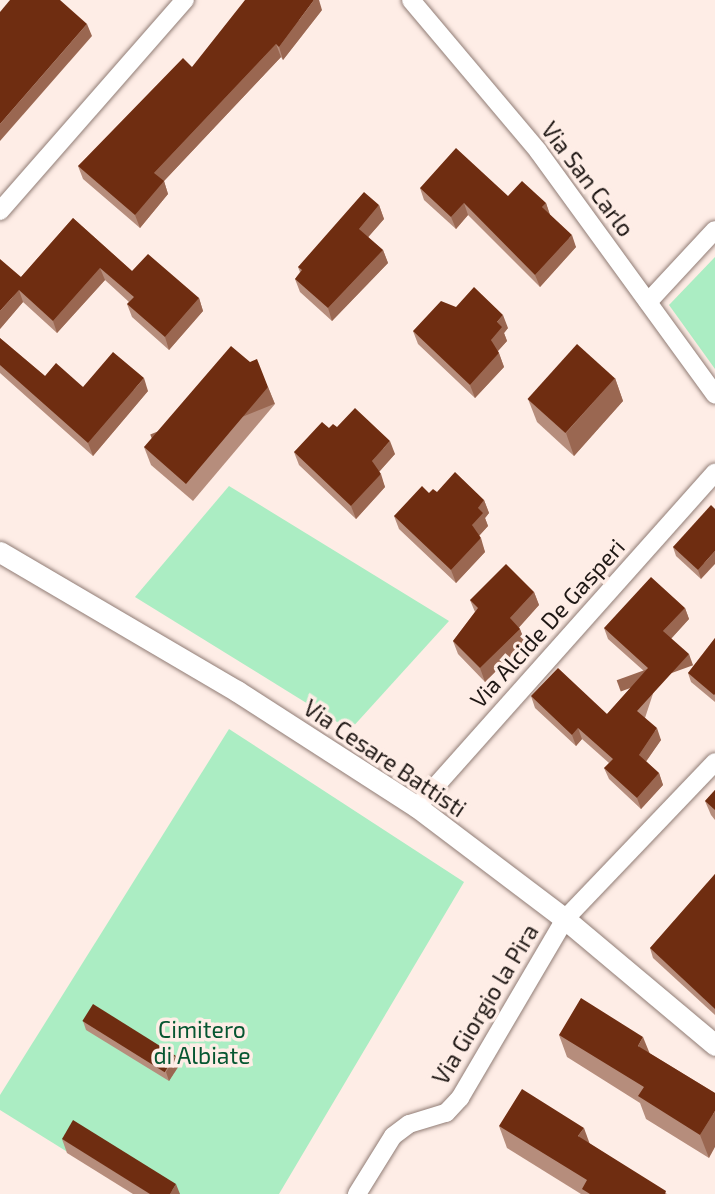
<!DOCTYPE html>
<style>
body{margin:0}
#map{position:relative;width:715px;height:1194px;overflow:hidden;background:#feede6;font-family:"Exo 2",sans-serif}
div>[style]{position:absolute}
.green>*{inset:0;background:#abedc3}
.roads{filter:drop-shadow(0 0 2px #907c75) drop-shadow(0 0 2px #907c75)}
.minor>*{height:18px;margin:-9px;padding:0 9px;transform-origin:9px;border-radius:9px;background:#fff}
.tertiary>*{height:21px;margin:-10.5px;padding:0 10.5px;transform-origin:10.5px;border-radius:10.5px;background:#fff}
.wall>*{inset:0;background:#b68d7c}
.shaded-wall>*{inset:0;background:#9a6751;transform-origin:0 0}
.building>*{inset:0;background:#6f2d11;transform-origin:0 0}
span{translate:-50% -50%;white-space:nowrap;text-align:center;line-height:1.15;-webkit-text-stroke:7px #feede6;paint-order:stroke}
.street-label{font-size:23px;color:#1e1714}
.park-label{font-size:23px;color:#065631}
</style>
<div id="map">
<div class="green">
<div style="clip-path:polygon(715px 257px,715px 369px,669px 305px)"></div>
<div style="clip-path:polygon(229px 486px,449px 621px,350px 730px,135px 597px)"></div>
<div style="clip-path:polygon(229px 729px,464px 882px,279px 1194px,135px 1194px,0 1110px,0 1095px)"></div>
</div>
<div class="roads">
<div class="minor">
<div style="left:411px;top:0;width:197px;rotate:49.9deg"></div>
<div style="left:538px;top:151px;width:301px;rotate:54deg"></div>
<div style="left:0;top:211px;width:281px;rotate:-48.8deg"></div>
<div style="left:648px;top:302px;width:98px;rotate:-47.1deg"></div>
<div style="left:417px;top:807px;width:448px;rotate:-48.3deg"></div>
<div style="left:357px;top:1194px;width:68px;rotate:-58.2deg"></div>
<div style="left:393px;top:1136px;width:20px;rotate:-37deg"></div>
<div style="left:409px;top:1124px;width:39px;rotate:-17deg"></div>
<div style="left:446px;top:1113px;width:21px;rotate:-47deg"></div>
<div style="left:460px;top:1098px;width:208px;rotate:-59.6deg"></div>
<div style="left:565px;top:919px;width:217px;rotate:-46.3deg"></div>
</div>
<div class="tertiary">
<div style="left:0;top:552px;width:275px;rotate:30.4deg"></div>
<div style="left:237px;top:691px;width:214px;rotate:32.8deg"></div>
<div style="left:417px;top:807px;width:186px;rotate:37.1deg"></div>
<div style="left:565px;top:919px;width:196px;rotate:40deg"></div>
</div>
</div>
<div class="wall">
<div style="clip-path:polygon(322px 10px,283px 60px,281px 57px,164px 181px,168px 194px,140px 228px,83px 179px,78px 166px,192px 67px)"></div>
<div style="clip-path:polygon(420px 188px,508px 196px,546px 203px,550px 215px,576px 247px,540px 287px,468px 215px,456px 229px,424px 200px)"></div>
<div style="clip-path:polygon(379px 205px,384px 219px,368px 237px,383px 250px,388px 263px,332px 321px,300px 292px,295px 279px,300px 272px,298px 267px)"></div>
<div style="clip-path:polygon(73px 218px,132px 271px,199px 298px,203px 311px,169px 350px,132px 317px,127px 304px,129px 302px,105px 280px,57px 333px,23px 302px,0 329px,21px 277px)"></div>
<div style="clip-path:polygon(508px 328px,504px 333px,507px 341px,498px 351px,504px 367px,475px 398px,418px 344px,413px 331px)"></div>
<div style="clip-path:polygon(0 338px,45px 376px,83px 387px,148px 391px,93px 456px,0 373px)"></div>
<div style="clip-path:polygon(615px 378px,623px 401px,574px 456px,537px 422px,528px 399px)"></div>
<div style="clip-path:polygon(268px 387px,275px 404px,193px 501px,151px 465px,144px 447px)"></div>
<div style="clip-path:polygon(337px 427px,395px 454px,379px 472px,385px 487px,356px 519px,299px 465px,294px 452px,329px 428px)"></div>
<div style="clip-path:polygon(437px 492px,484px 500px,489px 513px,485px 518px,488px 526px,479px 536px,485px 552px,456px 583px,399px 529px,394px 516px,429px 493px)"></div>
<div style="clip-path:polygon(715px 509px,701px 579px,676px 556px,673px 547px)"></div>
<div style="clip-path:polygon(534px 592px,539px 605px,519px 627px,525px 642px,485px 682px,458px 654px,453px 641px,475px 612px,470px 600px)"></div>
<div style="clip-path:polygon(685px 608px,689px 619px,671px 639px,645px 718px,661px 740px,646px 761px,659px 773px,663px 785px,641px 809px,609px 779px,604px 768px,609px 763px,582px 739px,576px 746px,535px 708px,531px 696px,607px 714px,645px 672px,608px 639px,604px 628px)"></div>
<div style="clip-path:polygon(715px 638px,715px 702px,691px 682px,688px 673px)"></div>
<div style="clip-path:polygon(715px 790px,715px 820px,711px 815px,705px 801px)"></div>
<div style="clip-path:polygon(715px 874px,715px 1015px,653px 958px,650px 948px)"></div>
<div style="clip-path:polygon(83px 1021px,180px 1064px,169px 1081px,86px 1030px)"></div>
<div style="clip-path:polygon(559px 1035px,649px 1053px,715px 1093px,709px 1158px,646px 1119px,640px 1103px,567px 1057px)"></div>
<div style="clip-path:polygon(499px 1126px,589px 1143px,667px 1194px,581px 1194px,507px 1148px)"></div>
<div style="clip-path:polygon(62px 1139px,180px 1194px,133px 1194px,67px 1153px)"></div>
</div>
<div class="shaded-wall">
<div style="clip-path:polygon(314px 0,319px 0,322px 10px,283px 60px,279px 47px)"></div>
<div style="clip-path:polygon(87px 24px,92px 36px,0 141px,0 124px)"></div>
<div style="clip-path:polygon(276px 44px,281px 57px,164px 181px,168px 194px,140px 228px,135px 215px,154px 173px)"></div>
<div style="clip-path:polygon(464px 203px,468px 215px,456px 229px,451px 217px)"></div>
<div style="clip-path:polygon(546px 203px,550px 215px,542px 207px)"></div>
<div style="clip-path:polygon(379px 205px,384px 219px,364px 242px,359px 229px)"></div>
<div style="clip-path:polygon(572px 235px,576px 247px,540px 287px,535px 275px)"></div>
<div style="clip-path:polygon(383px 250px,388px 263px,332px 321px,328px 308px)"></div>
<div style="clip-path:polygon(100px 268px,105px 280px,57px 333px,53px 321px)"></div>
<div style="clip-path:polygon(19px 290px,23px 302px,0 329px,0 311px)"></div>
<div style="clip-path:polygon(199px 298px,203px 311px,169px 350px,165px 337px)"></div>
<div style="clip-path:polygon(503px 315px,508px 328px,504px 333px,507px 341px,496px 353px,491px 340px,497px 322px)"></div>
<div style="clip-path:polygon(499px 353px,504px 367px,475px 398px,470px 385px)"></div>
<div style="clip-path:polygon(144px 378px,148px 391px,93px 456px,88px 443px)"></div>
<div style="clip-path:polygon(615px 378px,623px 401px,574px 456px,566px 433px)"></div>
<div style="left:268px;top:387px;width:18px;height:127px;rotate:68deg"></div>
<div style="clip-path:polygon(390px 441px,395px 454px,377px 474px,372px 461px)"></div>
<div style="clip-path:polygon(381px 474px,385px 487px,356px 519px,351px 506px)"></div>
<div style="clip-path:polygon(484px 500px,489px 513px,485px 518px,488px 526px,477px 538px,472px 525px,478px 508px)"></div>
<div style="clip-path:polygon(481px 538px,485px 552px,456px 583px,451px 570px)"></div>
<div style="clip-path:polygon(715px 551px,715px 564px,701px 579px,698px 570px)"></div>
<div style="clip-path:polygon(534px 592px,539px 605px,515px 632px,510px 618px)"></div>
<div style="clip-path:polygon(685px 608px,689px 619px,667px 643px,663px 631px)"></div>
<div style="clip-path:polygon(520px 629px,525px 642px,485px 682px,480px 668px)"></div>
<div style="left:689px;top:654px;width:12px;height:77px;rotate:70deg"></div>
<div style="clip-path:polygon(578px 728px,582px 739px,576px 746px,572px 735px)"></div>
<div style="clip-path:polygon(657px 728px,661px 740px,643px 766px,639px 755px)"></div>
<div style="clip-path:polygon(659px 773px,663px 785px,641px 809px,637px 798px)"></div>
<div style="clip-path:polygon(643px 1037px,652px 1059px,638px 1046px)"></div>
<div style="clip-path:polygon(176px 1055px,180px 1064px,169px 1081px,166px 1072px)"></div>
<div style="clip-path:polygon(715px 1111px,715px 1147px,709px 1158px,700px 1135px)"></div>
<div style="clip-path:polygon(584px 1128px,592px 1150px,578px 1136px)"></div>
<div style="clip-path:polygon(176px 1184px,180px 1194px,170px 1194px)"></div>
</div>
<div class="building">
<div style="clip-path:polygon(10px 0,60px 0,87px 24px,0 124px,0 12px)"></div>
<div style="clip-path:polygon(245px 0,314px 0,279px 47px,276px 44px,154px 173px,164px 181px,135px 215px,78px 166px,183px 58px,192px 67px)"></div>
<div style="clip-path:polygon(456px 148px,508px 196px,522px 181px,546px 203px,542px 207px,572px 235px,535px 275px,464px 203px,451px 217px,420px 188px)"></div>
<div style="clip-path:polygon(364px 192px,379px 205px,359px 229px,383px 250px,328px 308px,295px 279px,302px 270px,298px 267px)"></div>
<div style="clip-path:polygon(73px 218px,132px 271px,148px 254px,199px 298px,165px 337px,127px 304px,134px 297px,100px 268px,53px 321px,19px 290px,0 311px,0 259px,21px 277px)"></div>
<div style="clip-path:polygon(474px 287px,503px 315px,497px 322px,502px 327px,491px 340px,499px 353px,470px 385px,413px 331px,441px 301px,456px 307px)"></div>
<div style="clip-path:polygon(0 338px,45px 376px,56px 363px,83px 387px,113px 352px,144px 378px,88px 443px,0 365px)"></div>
<div style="left:577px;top:344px;width:51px;height:74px;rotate:42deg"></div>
<div style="clip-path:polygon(231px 346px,250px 362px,257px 359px,268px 387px,186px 484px,144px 447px)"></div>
<div style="clip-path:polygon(355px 408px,390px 441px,372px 461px,381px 474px,351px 506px,294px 452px,322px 422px,329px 428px,333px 424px,337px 427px)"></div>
<div style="clip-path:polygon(455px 472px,484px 500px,478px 508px,483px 513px,472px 525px,481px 538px,451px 570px,394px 516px,422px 486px,429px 493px,433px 489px,437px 492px)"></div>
<div style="clip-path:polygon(711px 505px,715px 509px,715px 551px,698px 570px,673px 547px)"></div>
<div style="clip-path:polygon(506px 564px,534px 592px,510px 618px,520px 629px,480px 668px,453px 641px,478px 608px,470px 600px)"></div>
<div style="clip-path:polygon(651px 577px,685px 608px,663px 631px,689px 654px,637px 711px,657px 728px,639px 755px,659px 773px,637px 798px,604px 768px,613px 759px,578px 728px,572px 735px,531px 696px,558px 668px,607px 714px,648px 668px,604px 628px)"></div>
<div style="clip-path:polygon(715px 638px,715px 694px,714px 695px,688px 673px)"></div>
<div style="clip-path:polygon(715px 790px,715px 810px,705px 801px)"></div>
<div style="clip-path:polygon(715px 874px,715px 1009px,650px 948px)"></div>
<div style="clip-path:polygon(581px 998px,643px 1037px,638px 1046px,715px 1093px,715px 1111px,700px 1135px,638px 1096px,644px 1087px,559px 1035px)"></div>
<div style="left:93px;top:1004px;width:97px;height:20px;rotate:32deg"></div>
<div style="clip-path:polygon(522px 1089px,584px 1128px,578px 1136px,666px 1191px,665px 1194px,590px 1194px,582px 1189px,587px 1180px,499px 1126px)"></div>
<div style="clip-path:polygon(73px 1120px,176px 1184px,170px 1194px,150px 1194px,62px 1139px)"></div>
</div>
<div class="street-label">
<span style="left:588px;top:179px;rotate:53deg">Via San Carlo</span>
<span style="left:547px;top:623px;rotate:-48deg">Via Alcide De Gasperi</span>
<span style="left:385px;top:758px;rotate:34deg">Via Cesare Battisti</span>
<span style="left:485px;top:1004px;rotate:-59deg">Via Giorgio la Pira</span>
</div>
<div class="park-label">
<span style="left:202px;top:1042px">Cimitero<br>di Albiate</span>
</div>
</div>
